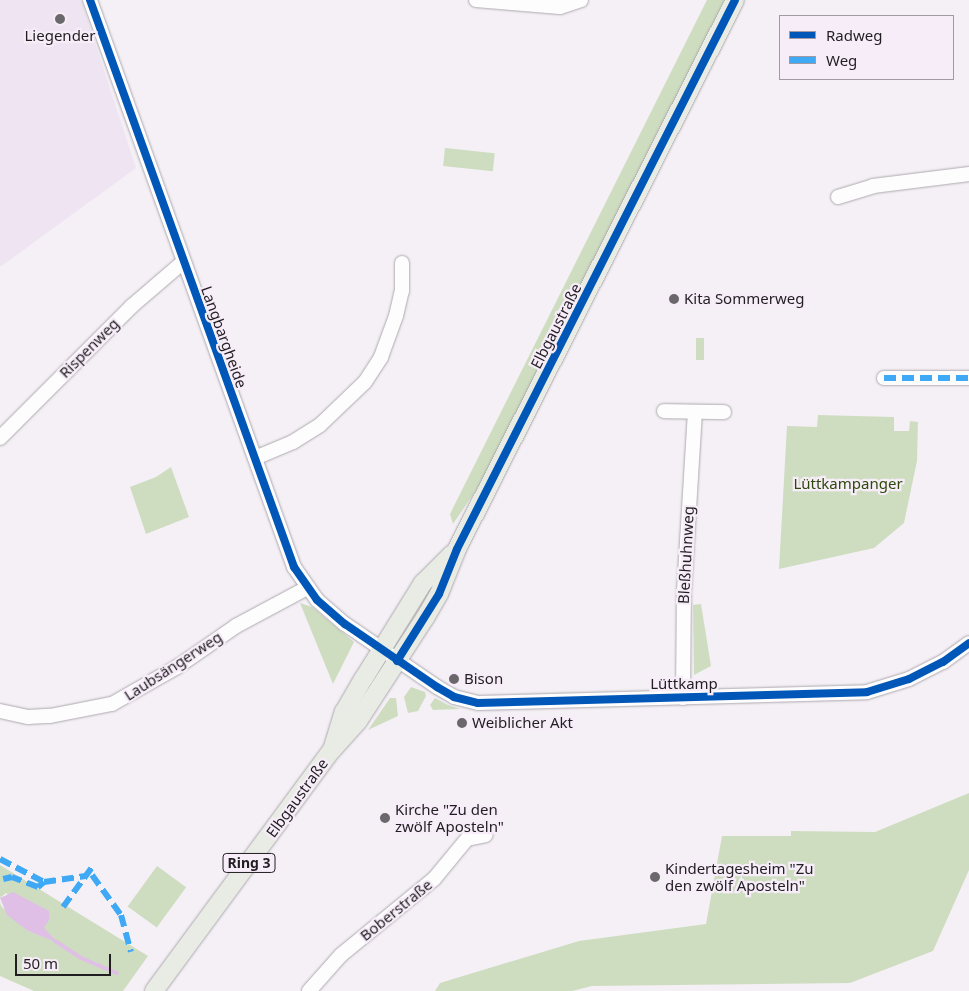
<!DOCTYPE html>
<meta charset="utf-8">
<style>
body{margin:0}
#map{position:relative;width:969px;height:991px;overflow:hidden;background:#f5f0f6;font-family:"Noto Sans",sans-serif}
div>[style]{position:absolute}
.built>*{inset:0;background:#efe4f1}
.green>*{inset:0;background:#ceddc0;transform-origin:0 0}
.water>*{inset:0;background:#dfbfe5}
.stream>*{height:4px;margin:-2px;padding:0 2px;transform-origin:2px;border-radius:2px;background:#dfbfe5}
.roads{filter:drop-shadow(0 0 1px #ada9ae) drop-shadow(0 0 1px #ada9ae)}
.minor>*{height:14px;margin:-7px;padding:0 7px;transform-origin:7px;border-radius:7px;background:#fefdfe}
.major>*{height:18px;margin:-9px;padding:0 9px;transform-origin:9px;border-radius:9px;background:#e8ece4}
.quiet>*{height:6px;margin-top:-3px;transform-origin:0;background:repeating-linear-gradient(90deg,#3fa9f5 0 12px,transparent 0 18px)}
.cycleway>*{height:8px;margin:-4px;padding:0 4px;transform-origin:4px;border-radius:4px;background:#0057b8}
.dots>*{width:14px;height:14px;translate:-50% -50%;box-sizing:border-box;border:2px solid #f7edf9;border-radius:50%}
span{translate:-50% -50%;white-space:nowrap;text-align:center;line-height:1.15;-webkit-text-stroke:4.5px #f7edf9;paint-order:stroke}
.shield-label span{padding:1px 4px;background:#f7edf9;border:1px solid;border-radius:4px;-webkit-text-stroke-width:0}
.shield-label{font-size:14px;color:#211e22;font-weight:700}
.poi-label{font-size:15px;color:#211e22}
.left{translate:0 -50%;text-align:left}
.street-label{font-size:15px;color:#211e22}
.park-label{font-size:15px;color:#2d4909}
.legend{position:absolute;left:779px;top:15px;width:175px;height:65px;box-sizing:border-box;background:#f7edf9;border:1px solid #a19aa3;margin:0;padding:6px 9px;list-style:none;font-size:15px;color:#211e22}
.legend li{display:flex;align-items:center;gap:10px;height:25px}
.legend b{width:25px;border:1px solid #a19aa3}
.scale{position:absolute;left:15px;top:954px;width:96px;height:22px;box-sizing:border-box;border:2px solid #211e22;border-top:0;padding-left:6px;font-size:15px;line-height:18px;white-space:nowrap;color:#211e22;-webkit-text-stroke:4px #f7edf9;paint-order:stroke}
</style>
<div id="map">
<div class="built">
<div style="clip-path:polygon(0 0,81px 0,136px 168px,0 267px)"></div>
</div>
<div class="green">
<div style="clip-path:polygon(707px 0,725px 0,490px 470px,453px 524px,450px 514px)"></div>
<div style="left:445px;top:148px;width:50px;height:18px;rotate:6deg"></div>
<div style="left:696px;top:338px;width:8px;height:22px"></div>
<div style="clip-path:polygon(818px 415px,894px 417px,894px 431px,909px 431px,910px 421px,918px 422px,917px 461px,904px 523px,874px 548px,779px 569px,787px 426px,817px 427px)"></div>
<div style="clip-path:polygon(171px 467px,189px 517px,146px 534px,130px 487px,156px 477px)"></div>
<div style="clip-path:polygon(300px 603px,312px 607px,354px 642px,333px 684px)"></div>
<div style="clip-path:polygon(701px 604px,711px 666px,694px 675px,693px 605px)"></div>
<div style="clip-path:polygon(411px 687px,425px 692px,426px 696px,418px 711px,408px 713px,404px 697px)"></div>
<div style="clip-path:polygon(390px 698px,396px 698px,398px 716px,368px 730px)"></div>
<div style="clip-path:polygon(435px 698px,448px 705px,460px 709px,433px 710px,430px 705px)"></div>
<div style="clip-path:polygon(969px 793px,969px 870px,933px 951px,850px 983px,592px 986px,572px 991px,435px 991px,440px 983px,579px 941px,706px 924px,722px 836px,791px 836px,791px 831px,875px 832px)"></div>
<div style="clip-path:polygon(0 865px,148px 956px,123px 991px,34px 991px,0 976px,0 901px,1px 906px,28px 931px,57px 942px,6px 893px,0 898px)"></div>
<div style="left:157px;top:866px;width:36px;height:50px;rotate:36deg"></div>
</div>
<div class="water">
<div style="clip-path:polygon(13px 892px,49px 911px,49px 920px,44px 928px,58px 943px,28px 931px,7px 915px,0 898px)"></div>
</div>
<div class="stream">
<div style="left:55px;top:941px;width:31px;rotate:33deg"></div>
<div style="left:81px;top:958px;width:39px;rotate:23deg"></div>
</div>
<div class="roads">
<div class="minor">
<div style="left:90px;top:0;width:603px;rotate:70.21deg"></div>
<div style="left:294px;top:567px;width:40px;rotate:55.1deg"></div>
<div style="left:317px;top:600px;width:37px;rotate:41deg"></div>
<div style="left:345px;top:624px;width:112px;rotate:34.4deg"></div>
<div style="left:437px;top:687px;width:20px;rotate:30deg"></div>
<div style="left:454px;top:697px;width:25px;rotate:14deg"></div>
<div style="left:478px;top:703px;width:389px;rotate:-1.6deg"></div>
<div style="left:867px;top:692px;width:44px;rotate:-17.2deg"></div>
<div style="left:909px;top:679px;width:38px;rotate:-27deg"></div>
<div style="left:943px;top:662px;width:32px;rotate:-36deg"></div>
<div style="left:476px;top:0;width:84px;rotate:4.8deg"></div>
<div style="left:560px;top:7px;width:22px;rotate:-18deg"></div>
<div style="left:838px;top:197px;width:37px;rotate:-17deg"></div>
<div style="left:873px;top:186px;width:97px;rotate:-7.1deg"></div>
<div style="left:884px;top:378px;width:85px"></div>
<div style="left:664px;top:411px;width:60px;rotate:1deg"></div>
<div style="left:0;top:438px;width:187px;rotate:-45deg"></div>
<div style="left:132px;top:306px;width:66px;rotate:-40.7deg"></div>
<div style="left:255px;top:458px;width:41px;rotate:-22.8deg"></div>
<div style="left:293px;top:442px;width:32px;rotate:-32deg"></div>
<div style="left:320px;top:425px;width:62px;rotate:-43.7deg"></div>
<div style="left:365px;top:382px;width:30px;rotate:-57deg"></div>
<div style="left:381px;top:357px;width:44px;rotate:-69.9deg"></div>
<div style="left:396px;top:316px;width:26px;rotate:-77deg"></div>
<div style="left:402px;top:291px;width:28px;rotate:-90deg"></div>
<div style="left:683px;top:698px;width:107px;rotate:-89.5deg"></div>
<div style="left:684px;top:591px;width:179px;rotate:-86.5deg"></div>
<div style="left:0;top:711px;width:29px;rotate:12deg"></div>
<div style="left:28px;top:717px;width:22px;rotate:-3deg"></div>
<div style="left:50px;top:716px;width:63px;rotate:-11deg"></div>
<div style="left:112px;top:704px;width:75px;rotate:-29.6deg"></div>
<div style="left:177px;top:667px;width:72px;rotate:-34.8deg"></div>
<div style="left:236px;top:626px;width:81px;rotate:-28.2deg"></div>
<div style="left:309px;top:991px;width:48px;rotate:-48.4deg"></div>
<div style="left:341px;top:955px;width:120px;rotate:-39.3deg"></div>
<div style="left:434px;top:879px;width:52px;rotate:-50.5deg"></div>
<div style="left:467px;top:839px;width:19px;rotate:-12deg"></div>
</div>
<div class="major">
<div style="left:333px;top:747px;width:37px;rotate:-73deg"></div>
<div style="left:344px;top:712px;width:39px;rotate:-60deg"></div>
<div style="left:364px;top:678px;width:112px;rotate:-58.2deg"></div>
<div style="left:423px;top:583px;width:41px;rotate:-45deg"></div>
<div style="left:154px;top:991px;width:300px;rotate:-53.6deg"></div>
<div style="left:332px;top:750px;width:39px;rotate:-48deg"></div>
<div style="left:358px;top:721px;width:123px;rotate:-57deg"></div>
<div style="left:425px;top:618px;width:28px;rotate:-60deg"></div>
<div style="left:439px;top:594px;width:48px;rotate:-68.2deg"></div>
<div style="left:457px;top:549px;width:615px;rotate:-63.14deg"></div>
</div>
</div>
<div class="quiet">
<div style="left:884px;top:378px;width:85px"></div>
<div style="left:0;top:859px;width:50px;rotate:27.6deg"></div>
<div style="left:44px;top:882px;width:8px;rotate:140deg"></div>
<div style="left:38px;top:887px;width:28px;rotate:-159deg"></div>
<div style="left:12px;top:877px;width:9px;rotate:167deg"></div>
<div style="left:92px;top:875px;width:49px;rotate:54.1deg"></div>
<div style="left:121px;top:915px;width:38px;rotate:75deg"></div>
<div style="left:44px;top:882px;width:42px;rotate:-8.1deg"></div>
<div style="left:63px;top:907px;width:51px;rotate:-53.8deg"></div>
</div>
<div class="cycleway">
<div style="left:90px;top:0;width:603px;rotate:70.21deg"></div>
<div style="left:294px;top:567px;width:40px;rotate:55.1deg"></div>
<div style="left:317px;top:600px;width:37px;rotate:41deg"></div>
<div style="left:345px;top:624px;width:112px;rotate:34.4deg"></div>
<div style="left:437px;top:687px;width:20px;rotate:30deg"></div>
<div style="left:454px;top:697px;width:25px;rotate:14deg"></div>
<div style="left:478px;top:703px;width:389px;rotate:-1.6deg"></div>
<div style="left:867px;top:692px;width:44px;rotate:-17.2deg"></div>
<div style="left:909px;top:679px;width:38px;rotate:-27deg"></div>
<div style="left:943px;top:662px;width:32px;rotate:-36deg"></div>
<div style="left:397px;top:661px;width:79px;rotate:-57.9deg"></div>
<div style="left:439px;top:594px;width:48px;rotate:-68.2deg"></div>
<div style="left:457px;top:549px;width:615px;rotate:-63.14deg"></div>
</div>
<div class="dots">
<div style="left:60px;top:19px;background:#6b686c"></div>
<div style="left:674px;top:299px;background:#6b686c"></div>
<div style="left:454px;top:679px;background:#6b686c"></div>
<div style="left:462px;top:723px;background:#6b686c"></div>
<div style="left:385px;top:818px;background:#6b686c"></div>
<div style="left:655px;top:877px;background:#6b686c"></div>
</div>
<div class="shield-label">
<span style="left:249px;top:863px">Ring 3</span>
</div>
<div class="poi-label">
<span style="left:60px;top:36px">Liegender</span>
<span class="left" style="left:684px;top:299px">Kita Sommerweg</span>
<span class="left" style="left:464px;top:679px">Bison</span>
<span class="left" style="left:472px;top:723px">Weiblicher Akt</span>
<span class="left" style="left:395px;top:818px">Kirche "Zu den<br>zwölf Aposteln"</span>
<span class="left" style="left:665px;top:877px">Kindertagesheim "Zu<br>den zwölf Aposteln"</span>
</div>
<div class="street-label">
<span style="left:556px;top:326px;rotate:-63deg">Elbgaustraße</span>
<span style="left:224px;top:337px;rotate:70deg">Langbargheide</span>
<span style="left:89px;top:348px;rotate:-45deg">Rispenweg</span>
<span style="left:686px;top:555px;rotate:-87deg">Bleßhuhnweg</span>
<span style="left:173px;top:666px;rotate:-33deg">Laubsängerweg</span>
<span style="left:684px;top:684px">Lüttkamp</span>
<span style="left:297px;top:798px;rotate:-54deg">Elbgaustraße</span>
<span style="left:396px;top:910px;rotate:-39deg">Boberstraße</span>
</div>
<div class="park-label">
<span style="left:848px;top:484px">Lüttkampanger</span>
</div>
<ul class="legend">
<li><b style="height:6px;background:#0057b8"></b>Radweg</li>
<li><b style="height:6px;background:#3fa9f5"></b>Weg</li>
</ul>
<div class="scale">50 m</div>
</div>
